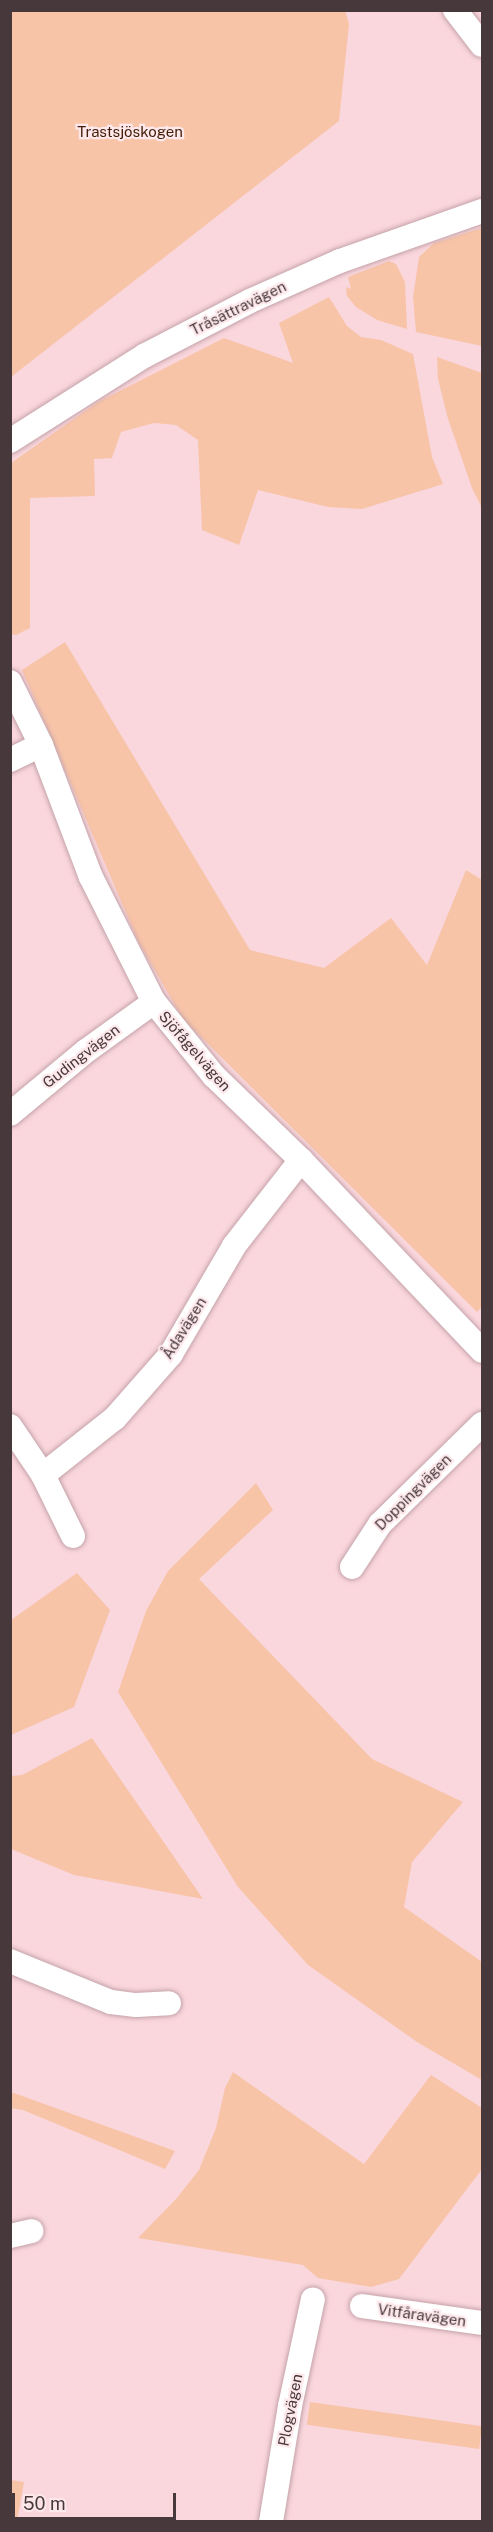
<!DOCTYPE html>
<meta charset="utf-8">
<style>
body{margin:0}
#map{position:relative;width:493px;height:2532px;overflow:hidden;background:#fad6dd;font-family:"Public Sans",sans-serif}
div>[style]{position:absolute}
.green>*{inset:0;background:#f8c4a8;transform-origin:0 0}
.roads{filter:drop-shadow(0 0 2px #c4a3a9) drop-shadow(0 0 2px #c4a3a9)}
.street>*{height:24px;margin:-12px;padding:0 12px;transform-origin:12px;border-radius:12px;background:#fff}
span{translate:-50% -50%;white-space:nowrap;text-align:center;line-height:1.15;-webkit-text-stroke:4.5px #fde8ec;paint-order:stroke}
.park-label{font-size:15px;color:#431d05}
.street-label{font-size:15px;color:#46383b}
.frame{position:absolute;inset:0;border:12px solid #46383b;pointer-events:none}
.scale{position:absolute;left:12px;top:2493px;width:164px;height:27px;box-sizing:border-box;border:3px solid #46383b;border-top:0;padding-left:8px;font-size:18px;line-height:21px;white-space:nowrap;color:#46383b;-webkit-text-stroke:4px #fde8ec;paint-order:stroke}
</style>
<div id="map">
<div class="green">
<div style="clip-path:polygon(11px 10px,345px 10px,349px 24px,339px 121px,11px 377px)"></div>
<div style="clip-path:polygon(482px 228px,482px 346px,416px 332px,413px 297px,419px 257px,434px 243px)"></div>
<div style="clip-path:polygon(389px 261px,396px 264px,405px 282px,407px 329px,377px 320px,356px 307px,347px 296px,346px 287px,351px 289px,348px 277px)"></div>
<div style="clip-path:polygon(329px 297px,347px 326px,361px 337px,381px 340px,413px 354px,432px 457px,443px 484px,362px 509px,328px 507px,258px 490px,239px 545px,202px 530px,198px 440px,176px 425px,154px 423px,121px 432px,112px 458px,94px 459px,95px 496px,30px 498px,30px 628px,16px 635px,11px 634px,11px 463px,98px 402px,224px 338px,293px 363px,279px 323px)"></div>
<div style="clip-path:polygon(437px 357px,482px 373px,482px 508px,472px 488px,448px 419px,438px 379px)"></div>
<div style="clip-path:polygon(65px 642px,250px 950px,324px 968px,391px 918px,427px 965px,466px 870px,482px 880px,482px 1306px,477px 1312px,183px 1019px,139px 943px,22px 670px)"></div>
<div style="clip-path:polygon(256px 1483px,273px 1510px,199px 1579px,372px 1759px,463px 1802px,412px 1862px,404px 1907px,482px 1962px,482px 2080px,417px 2042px,308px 1965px,238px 1887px,118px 1692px,146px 1611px,168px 1571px)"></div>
<div style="clip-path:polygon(77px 1573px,110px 1610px,74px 1707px,11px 1735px,11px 1620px)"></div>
<div style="clip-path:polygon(92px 1738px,203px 1899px,74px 1875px,11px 1849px,11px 1776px,22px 1775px)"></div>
<div style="clip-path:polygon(233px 2072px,364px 2164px,431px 2075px,482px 2108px,482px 2169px,399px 2279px,371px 2287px,318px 2278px,303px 2265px,138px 2238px,176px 2199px,199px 2170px,216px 2128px,225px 2088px)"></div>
<div style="clip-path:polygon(11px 2092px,175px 2151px,165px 2169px,23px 2110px,11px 2108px)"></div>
<div style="left:310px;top:2402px;width:174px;height:23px;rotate:8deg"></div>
<div style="clip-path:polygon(11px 2480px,24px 2482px,17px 2521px,11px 2521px)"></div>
</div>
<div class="roads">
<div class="street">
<div style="left:455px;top:10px;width:44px;rotate:52.4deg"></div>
<div style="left:10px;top:441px;width:159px;rotate:-32.4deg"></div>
<div style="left:144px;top:356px;width:119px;rotate:-27.4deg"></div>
<div style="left:250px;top:301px;width:98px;rotate:-24deg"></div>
<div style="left:340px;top:261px;width:151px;rotate:-19.4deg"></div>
<div style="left:10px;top:682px;width:70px;rotate:63.8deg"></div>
<div style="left:41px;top:745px;width:141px;rotate:69.3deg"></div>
<div style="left:91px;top:877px;width:140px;rotate:63.3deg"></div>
<div style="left:154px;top:1002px;width:95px;rotate:51deg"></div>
<div style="left:214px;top:1076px;width:121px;rotate:44deg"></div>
<div style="left:301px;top:1160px;width:263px;rotate:46.5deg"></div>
<div style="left:10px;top:760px;width:34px;rotate:-26deg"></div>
<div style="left:10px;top:1114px;width:99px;rotate:-39.7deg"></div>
<div style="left:86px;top:1051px;width:84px;rotate:-35.8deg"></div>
<div style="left:10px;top:1426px;width:59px;rotate:56deg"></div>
<div style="left:43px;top:1475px;width:68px;rotate:63.8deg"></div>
<div style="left:43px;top:1475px;width:92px;rotate:-38.4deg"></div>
<div style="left:115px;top:1418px;width:85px;rotate:-48.8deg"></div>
<div style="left:171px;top:1354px;width:125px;rotate:-59.7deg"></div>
<div style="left:234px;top:1246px;width:109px;rotate:-52.1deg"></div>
<div style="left:352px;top:1567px;width:51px;rotate:-56.9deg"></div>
<div style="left:380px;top:1524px;width:143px;rotate:-44.4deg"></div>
<div style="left:10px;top:1961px;width:109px;rotate:22.1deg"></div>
<div style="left:111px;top:2002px;width:25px;rotate:7deg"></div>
<div style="left:136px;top:2005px;width:33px;rotate:-3deg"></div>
<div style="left:10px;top:2236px;width:22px;rotate:-13deg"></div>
<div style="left:362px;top:2306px;width:121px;rotate:8.1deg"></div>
<div style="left:271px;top:2522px;width:118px;rotate:-80.7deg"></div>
<div style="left:290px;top:2406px;width:109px;rotate:-77.9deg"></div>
</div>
</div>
<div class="park-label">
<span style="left:130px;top:132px">Trastsjöskogen</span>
</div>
<div class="street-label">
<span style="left:238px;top:308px;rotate:-26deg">Tråsättravägen</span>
<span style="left:195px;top:1051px;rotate:49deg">Sjöfågelvägen</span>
<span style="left:81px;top:1056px;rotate:-38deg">Gudingvägen</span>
<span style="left:184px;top:1328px;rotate:-58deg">Ådavägen</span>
<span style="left:413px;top:1492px;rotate:-45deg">Doppingvägen</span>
<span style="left:422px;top:2315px;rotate:8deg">Vitfåravägen</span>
<span style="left:290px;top:2410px;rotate:-79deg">Plogvägen</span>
</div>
<div class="frame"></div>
<div class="scale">50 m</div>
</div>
